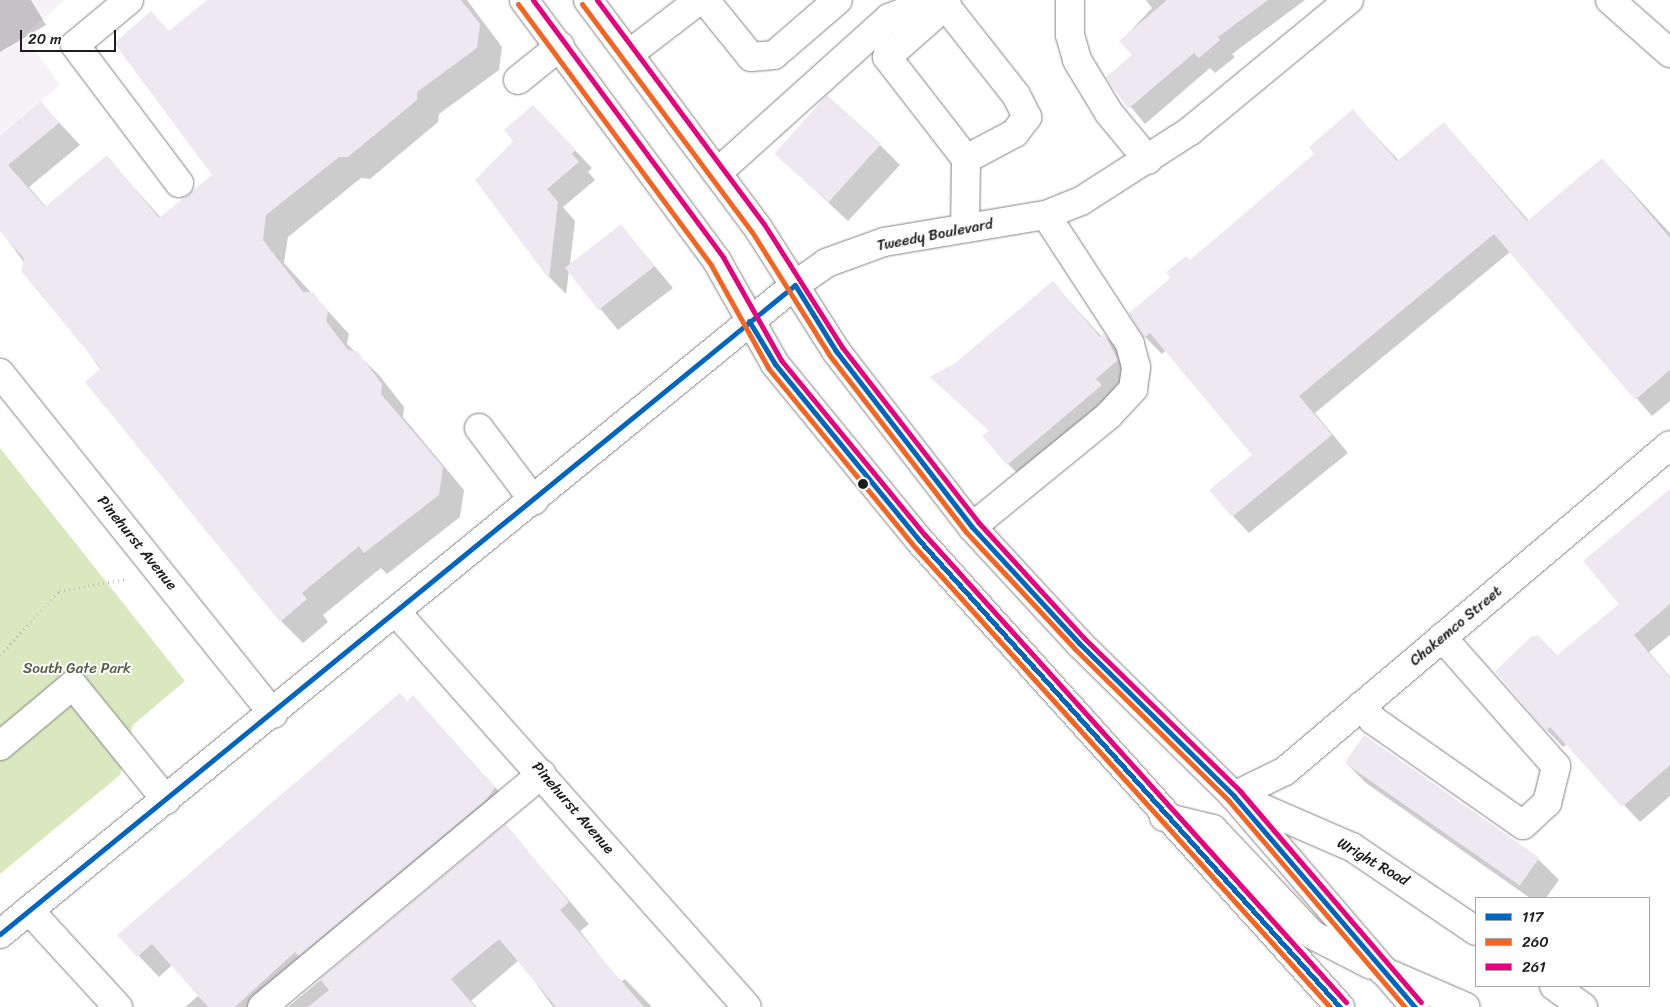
<!DOCTYPE html>
<style>
body{margin:0}
#map{position:relative;width:1670px;height:1007px;overflow:hidden;background:#fff;font-family:Sriracha,sans-serif}
div>[style]{position:absolute}
.built>*{inset:0;background:#f7f2f8}
.green>*{inset:0;background:#dae8c0}
.shadow>*{inset:0;background:#0003}
.building>*{inset:0;background:#eee8f1;transform-origin:0 0}
.path>*{height:3px;margin-top:-1.5px;transform-origin:0;background:repeating-linear-gradient(90deg,#bebebe 0 1px,transparent 0 5px)}
.roads{filter:drop-shadow(0 0 1px #828282) drop-shadow(0 0 1px #828282)}
.minor>*{height:28px;margin:-14px;padding:0 14px;transform-origin:14px;border-radius:14px;background:#fff}
.major>*{height:28px;margin:-14px;padding:0 14px;transform-origin:14px;border-radius:14px;background:#fff}
.bus-1>*{height:5px;margin:-2.5px;padding:0 2.5px;transform-origin:2.5px;border-radius:2.5px;background:#0065bd}
.bus-2>*{height:5px;margin:-2.5px;padding:0 2.5px;transform-origin:2.5px;border-radius:2.5px;background:#f26522}
.bus-3>*{height:5px;margin:-2.5px;padding:0 2.5px;transform-origin:2.5px;border-radius:2.5px;background:#e5007d}
.dots>*{width:14px;height:14px;translate:-50% -50%;box-sizing:border-box;border:2px solid #fff;border-radius:50%}
span{translate:-50% -50%;white-space:nowrap;text-align:center;line-height:1.15;-webkit-text-stroke:4px #fff;paint-order:stroke}
.street-label{font-size:15px;color:#1c1c1c}
.park-label{font-size:15px;color:#545d44}
.legend{position:absolute;left:1475px;top:897px;width:175px;height:90px;box-sizing:border-box;background:#fff;border:1px solid #a4a4a4;margin:0;padding:6px 9px;list-style:none;font-size:15px;color:#1c1c1c}
.legend li{display:flex;align-items:center;gap:10px;height:25px}
.legend b{width:25px;border:1px solid #a4a4a4}
.scale{position:absolute;left:20px;top:30px;width:96px;height:22px;box-sizing:border-box;border:2px solid #1c1c1c;border-top:0;padding-left:6px;font-size:15px;line-height:18px;white-space:nowrap;color:#1c1c1c;-webkit-text-stroke:4px #fff;paint-order:stroke}
</style>
<div id="map">
<div class="built">
<div style="clip-path:polygon(0 0,65px 0,24px 35px,60px 85px,0 134px)"></div>
</div>
<div class="green">
<div style="clip-path:polygon(0 448px,185px 681px,133px 725px,120px 775px,0 874px)"></div>
</div>
<div class="shadow">
<div style="clip-path:polygon(0 0,31px 0,46px 25px,0 52px)"></div>
<div style="clip-path:polygon(209px 0,467px 0,502px 47px,499px 70px,439px 114px,438px 122px,370px 179px,361px 178px,288px 237px,284px 263px,349px 334px,347px 344px,379px 375px,404px 407px,403px 417px,464px 490px,460px 517px,387px 574px,381px 568px,323px 615px,328px 622px,303px 643px,281px 621px,0 229px,0 137px,41px 103px,80px 145px,29px 187px,46px 207px,107px 157px,161px 218px,214px 175px,151px 13px,170px 32px)"></div>
<div style="clip-path:polygon(1146px 0,1305px 0,1232px 54px,1235px 57px,1215px 73px,1210px 68px,1145px 124px,1107px 78px,1133px 56px,1121px 41px,1152px 8px)"></div>
<div style="clip-path:polygon(1353px 111px,1399px 161px,1444px 123px,1529px 221px,1602px 159px,1670px 233px,1670px 401px,1652px 416px,1510px 252px,1315px 413px,1348px 453px,1249px 533px,1233px 516px,1254px 455px,1166px 350px,1162px 354px,1145px 337px,1130px 313px,1316px 154px)"></div>
<div style="clip-path:polygon(550px 124px,592px 168px,588px 172px,595px 180px,563px 207px,575px 221px,570px 264px,621px 226px,673px 288px,618px 330px,569px 271px,566px 294px,550px 278px,476px 180px)"></div>
<div style="clip-path:polygon(880px 145px,900px 165px,848px 221px,791px 168px)"></div>
<div style="clip-path:polygon(1053px 283px,1102px 337px,1104px 335px,1125px 355px,1138px 381px,1028px 484px,1008px 464px,956px 364px)"></div>
<div style="clip-path:polygon(1670px 490px,1670px 635px,1649px 652px,1670px 677px,1670px 796px,1640px 822px,1567px 744px,1563px 747px,1547px 730px,1538px 636px,1558px 657px,1620px 604px)"></div>
<div style="clip-path:polygon(413px 697px,515px 809px,283px 1007px,185px 1007px,198px 996px,198px 990px,173px 964px,159px 977px,119px 935px)"></div>
<div style="clip-path:polygon(1346px 763px,1539px 860px,1559px 880px,1546px 898px,1530px 898px,1366px 783px)"></div>
<div style="clip-path:polygon(506px 826px,589px 924px,580px 931px,614px 974px,622px 981px,625px 979px,652px 1007px,553px 1007px,519px 960px,471px 1001px,477px 1007px,288px 1007px)"></div>
</div>
<div class="building">
<div style="clip-path:polygon(207px 0,461px 0,480px 24px,477px 48px,417px 92px,417px 100px,348px 157px,339px 157px,266px 215px,263px 240px,303px 292px,313px 292px,328px 311px,326px 321px,348px 350px,357px 351px,382px 384px,381px 394px,443px 467px,439px 495px,364px 553px,359px 546px,302px 593px,307px 599px,280px 622px,85px 382px,101px 368px,21px 271px,24px 259px,0 231px,0 135px,41px 101px,59px 123px,8px 165px,45px 207px,107px 155px,159px 218px,212px 175px,114px 43px,151px 11px,169px 31px)"></div>
<div style="clip-path:polygon(1167px 0,1268px 0,1218px 37px,1220px 40px,1199px 58px,1194px 53px,1128px 109px,1106px 77px,1132px 55px,1119px 41px)"></div>
<div style="left:827px;top:95px;width:73px;height:79px;rotate:42deg"></div>
<div style="clip-path:polygon(533px 105px,576px 150px,572px 154px,579px 162px,547px 189px,558px 202px,549px 279px,475px 180px,513px 141px,504px 130px)"></div>
<div style="clip-path:polygon(1353px 109px,1397px 161px,1444px 122px,1527px 221px,1602px 158px,1670px 238px,1670px 370px,1635px 400px,1494px 234px,1299px 396px,1332px 435px,1232px 517px,1209px 490px,1252px 455px,1150px 333px,1144px 338px,1129px 313px,1171px 278px,1166px 272px,1186px 256px,1190px 260px,1314px 154px,1309px 147px)"></div>
<div style="left:621px;top:224px;width:54px;height:71px;rotate:52deg"></div>
<div style="clip-path:polygon(1053px 281px,1100px 337px,1104px 333px,1118px 360px,1096px 379px,1102px 385px,1007px 465px,982px 436px,989px 431px,930px 377px,955px 363px)"></div>
<div style="clip-path:polygon(1670px 489px,1670px 604px,1634px 635px,1670px 678px,1670px 765px,1622px 807px,1550px 727px,1546px 731px,1495px 671px,1532px 636px,1538px 635px,1556px 656px,1619px 604px,1583px 561px)"></div>
<div style="clip-path:polygon(400px 693px,407px 701px,413px 695px,495px 787px,486px 800px,299px 956px,295px 952px,235px 1007px,208px 1007px,152px 944px,137px 957px,117px 935px)"></div>
<div style="left:1364px;top:735px;width:214px;height:34px;rotate:35deg"></div>
<div style="clip-path:polygon(506px 824px,569px 902px,560px 910px,644px 1007px,556px 1007px,499px 939px,451px 979px,475px 1007px,308px 1007px,329px 990px,320px 979px)"></div>
</div>
<div class="path">
<div style="left:0;top:655px;width:87px;rotate:-47.3deg"></div>
<div style="left:59px;top:591px;width:69px;rotate:-10deg"></div>
</div>
<div class="roads">
<div class="minor">
<div style="left:129px;top:0;width:70px;rotate:140.2deg"></div>
<div style="left:75px;top:45px;width:173px;rotate:53deg"></div>
<div style="left:705px;top:0;width:73px;rotate:51.1deg"></div>
<div style="left:751px;top:57px;width:23px;rotate:-5deg"></div>
<div style="left:774px;top:55px;width:84px;rotate:-40.7deg"></div>
<div style="left:941px;top:0;width:121px;rotate:51.7deg"></div>
<div style="left:1016px;top:95px;width:25px;rotate:63deg"></div>
<div style="left:1027px;top:117px;width:20px;rotate:127deg"></div>
<div style="left:1015px;top:133px;width:55px;rotate:152deg"></div>
<div style="left:1070px;top:0;width:35px;rotate:90deg"></div>
<div style="left:1070px;top:35px;width:26px;rotate:74deg"></div>
<div style="left:1077px;top:60px;width:62px;rotate:58.9deg"></div>
<div style="left:1109px;top:113px;width:61px;rotate:50.3deg"></div>
<div style="left:1610px;top:0;width:80px;rotate:41.5deg"></div>
<div style="left:947px;top:4px;width:80px;rotate:138.5deg"></div>
<div style="left:887px;top:57px;width:129px;rotate:52.2deg"></div>
<div style="left:966px;top:159px;width:69px;rotate:90.8deg"></div>
<div style="left:629px;top:54px;width:88px;rotate:-37.6deg"></div>
<div style="left:518px;top:80px;width:54px;rotate:-39deg"></div>
<div style="left:717px;top:173px;width:232px;rotate:-42deg"></div>
<div style="left:889px;top:18px;width:48px;rotate:-21.8deg"></div>
<div style="left:795px;top:285px;width:38px;rotate:-35deg"></div>
<div style="left:826px;top:263px;width:62px;rotate:-19.9deg"></div>
<div style="left:884px;top:242px;width:164px;rotate:-9.5deg"></div>
<div style="left:1046px;top:215px;width:38px;rotate:-22deg"></div>
<div style="left:1081px;top:201px;width:130px;rotate:-32.7deg"></div>
<div style="left:1190px;top:131px;width:206px;rotate:-39.5deg"></div>
<div style="left:0;top:373px;width:437px;rotate:51.3deg"></div>
<div style="left:479px;top:428px;width:91px;rotate:53deg"></div>
<div style="left:972px;top:527px;width:176px;rotate:-39.2deg"></div>
<div style="left:1108px;top:416px;width:37px;rotate:-47deg"></div>
<div style="left:1133px;top:389px;width:22px;rotate:-82deg"></div>
<div style="left:1136px;top:367px;width:24px;rotate:-105deg"></div>
<div style="left:1130px;top:344px;width:154px;rotate:-123.1deg"></div>
<div style="left:396px;top:612px;width:528px;rotate:48.38deg"></div>
<div style="left:1362px;top:705px;width:19px;rotate:54deg"></div>
<div style="left:1373px;top:720px;width:183px;rotate:35deg"></div>
<div style="left:1523px;top:825px;width:33px;rotate:-43deg"></div>
<div style="left:1547px;top:803px;width:38px;rotate:-76deg"></div>
<div style="left:1556px;top:766px;width:172px;rotate:-131.5deg"></div>
<div style="left:0;top:746px;width:95px;rotate:-39.9deg"></div>
<div style="left:73px;top:685px;width:148px;rotate:51deg"></div>
<div style="left:1234px;top:796px;width:57px;rotate:-26.1deg"></div>
<div style="left:1285px;top:771px;width:504px;rotate:-40.26deg"></div>
<div style="left:1234px;top:796px;width:129px;rotate:23.4deg"></div>
<div style="left:1352px;top:847px;width:150px;rotate:34.1deg"></div>
<div style="left:29px;top:910px;width:132px;rotate:47.5deg"></div>
<div style="left:1383px;top:971px;width:90px;rotate:23.4deg"></div>
<div style="left:1554px;top:986px;width:36px;rotate:36deg"></div>
<div style="left:262px;top:1007px;width:364px;rotate:-39.8deg"></div>
</div>
<div class="major">
<div style="left:524px;top:0;width:325px;rotate:53.5deg"></div>
<div style="left:717px;top:261px;width:118px;rotate:60.6deg"></div>
<div style="left:775px;top:364px;width:227px;rotate:50.7deg"></div>
<div style="left:919px;top:540px;width:629px;rotate:47.97deg"></div>
<div style="left:588px;top:0;width:284px;rotate:53.3deg"></div>
<div style="left:758px;top:228px;width:146px;rotate:57.6deg"></div>
<div style="left:836px;top:351px;width:222px;rotate:52.3deg"></div>
<div style="left:972px;top:527px;width:158px;rotate:47.3deg"></div>
<div style="left:1079px;top:643px;width:218px;rotate:44.6deg"></div>
<div style="left:1234px;top:796px;width:278px;rotate:49.4deg"></div>
<div style="left:1164px;top:817px;width:50px;rotate:13.8deg"></div>
<div style="left:1213px;top:829px;width:146px;rotate:46.7deg"></div>
<div style="left:1313px;top:935px;width:65px;rotate:27.3deg"></div>
<div style="left:0;top:934px;width:1026px;rotate:-39.23deg"></div>
</div>
</div>
<div class="bus-1">
<div style="left:749px;top:321px;width:50px;rotate:58.8deg"></div>
<div style="left:775px;top:364px;width:227px;rotate:50.7deg"></div>
<div style="left:919px;top:540px;width:629px;rotate:47.97deg"></div>
<div style="left:0;top:934px;width:1026px;rotate:-39.23deg"></div>
<div style="left:795px;top:285px;width:78px;rotate:58.2deg"></div>
<div style="left:836px;top:351px;width:222px;rotate:52.3deg"></div>
<div style="left:972px;top:527px;width:158px;rotate:47.3deg"></div>
<div style="left:1079px;top:643px;width:218px;rotate:44.6deg"></div>
<div style="left:1234px;top:796px;width:278px;rotate:49.4deg"></div>
</div>
<div class="bus-2">
<div style="left:518px;top:4px;width:325px;rotate:53.5deg"></div>
<div style="left:711px;top:265px;width:119px;rotate:60.9deg"></div>
<div style="left:769px;top:369px;width:227px;rotate:50.7deg"></div>
<div style="left:913px;top:545px;width:622px;rotate:47.93deg"></div>
<div style="left:582px;top:4px;width:284px;rotate:53.3deg"></div>
<div style="left:752px;top:232px;width:146px;rotate:57.8deg"></div>
<div style="left:830px;top:356px;width:222px;rotate:52.3deg"></div>
<div style="left:966px;top:532px;width:158px;rotate:47deg"></div>
<div style="left:1074px;top:648px;width:218px;rotate:44.6deg"></div>
<div style="left:1229px;top:801px;width:271px;rotate:49.5deg"></div>
</div>
<div class="bus-3">
<div style="left:533px;top:0;width:320px;rotate:53.5deg"></div>
<div style="left:723px;top:257px;width:118px;rotate:60.6deg"></div>
<div style="left:781px;top:360px;width:227px;rotate:50.6deg"></div>
<div style="left:925px;top:535px;width:629px;rotate:47.97deg"></div>
<div style="left:597px;top:0;width:279px;rotate:53.3deg"></div>
<div style="left:764px;top:224px;width:146px;rotate:57.6deg"></div>
<div style="left:842px;top:347px;width:222px;rotate:52.1deg"></div>
<div style="left:978px;top:522px;width:157px;rotate:47.6deg"></div>
<div style="left:1084px;top:638px;width:219px;rotate:44.4deg"></div>
<div style="left:1240px;top:791px;width:278px;rotate:49.4deg"></div>
</div>
<div class="dots">
<div style="left:863px;top:484px;background:#1c1c1c"></div>
</div>
<div class="street-label">
<span style="left:935px;top:235px;rotate:-11deg">Tweedy Boulevard</span>
<span style="left:137px;top:543px;rotate:51deg">Pinehurst Avenue</span>
<span style="left:1456px;top:626px;rotate:-40deg">Chakemco Street</span>
<span style="left:573px;top:808px;rotate:49deg">Pinehurst Avenue</span>
<span style="left:1373px;top:862px;rotate:30deg">Wright Road</span>
</div>
<div class="park-label">
<span style="left:77px;top:669px">South Gate Park</span>
</div>
<ul class="legend">
<li><b style="height:6px;background:#0065bd"></b>117</li>
<li><b style="height:6px;background:#f26522"></b>260</li>
<li><b style="height:6px;background:#e5007d"></b>261</li>
</ul>
<div class="scale">20 m</div>
</div>
